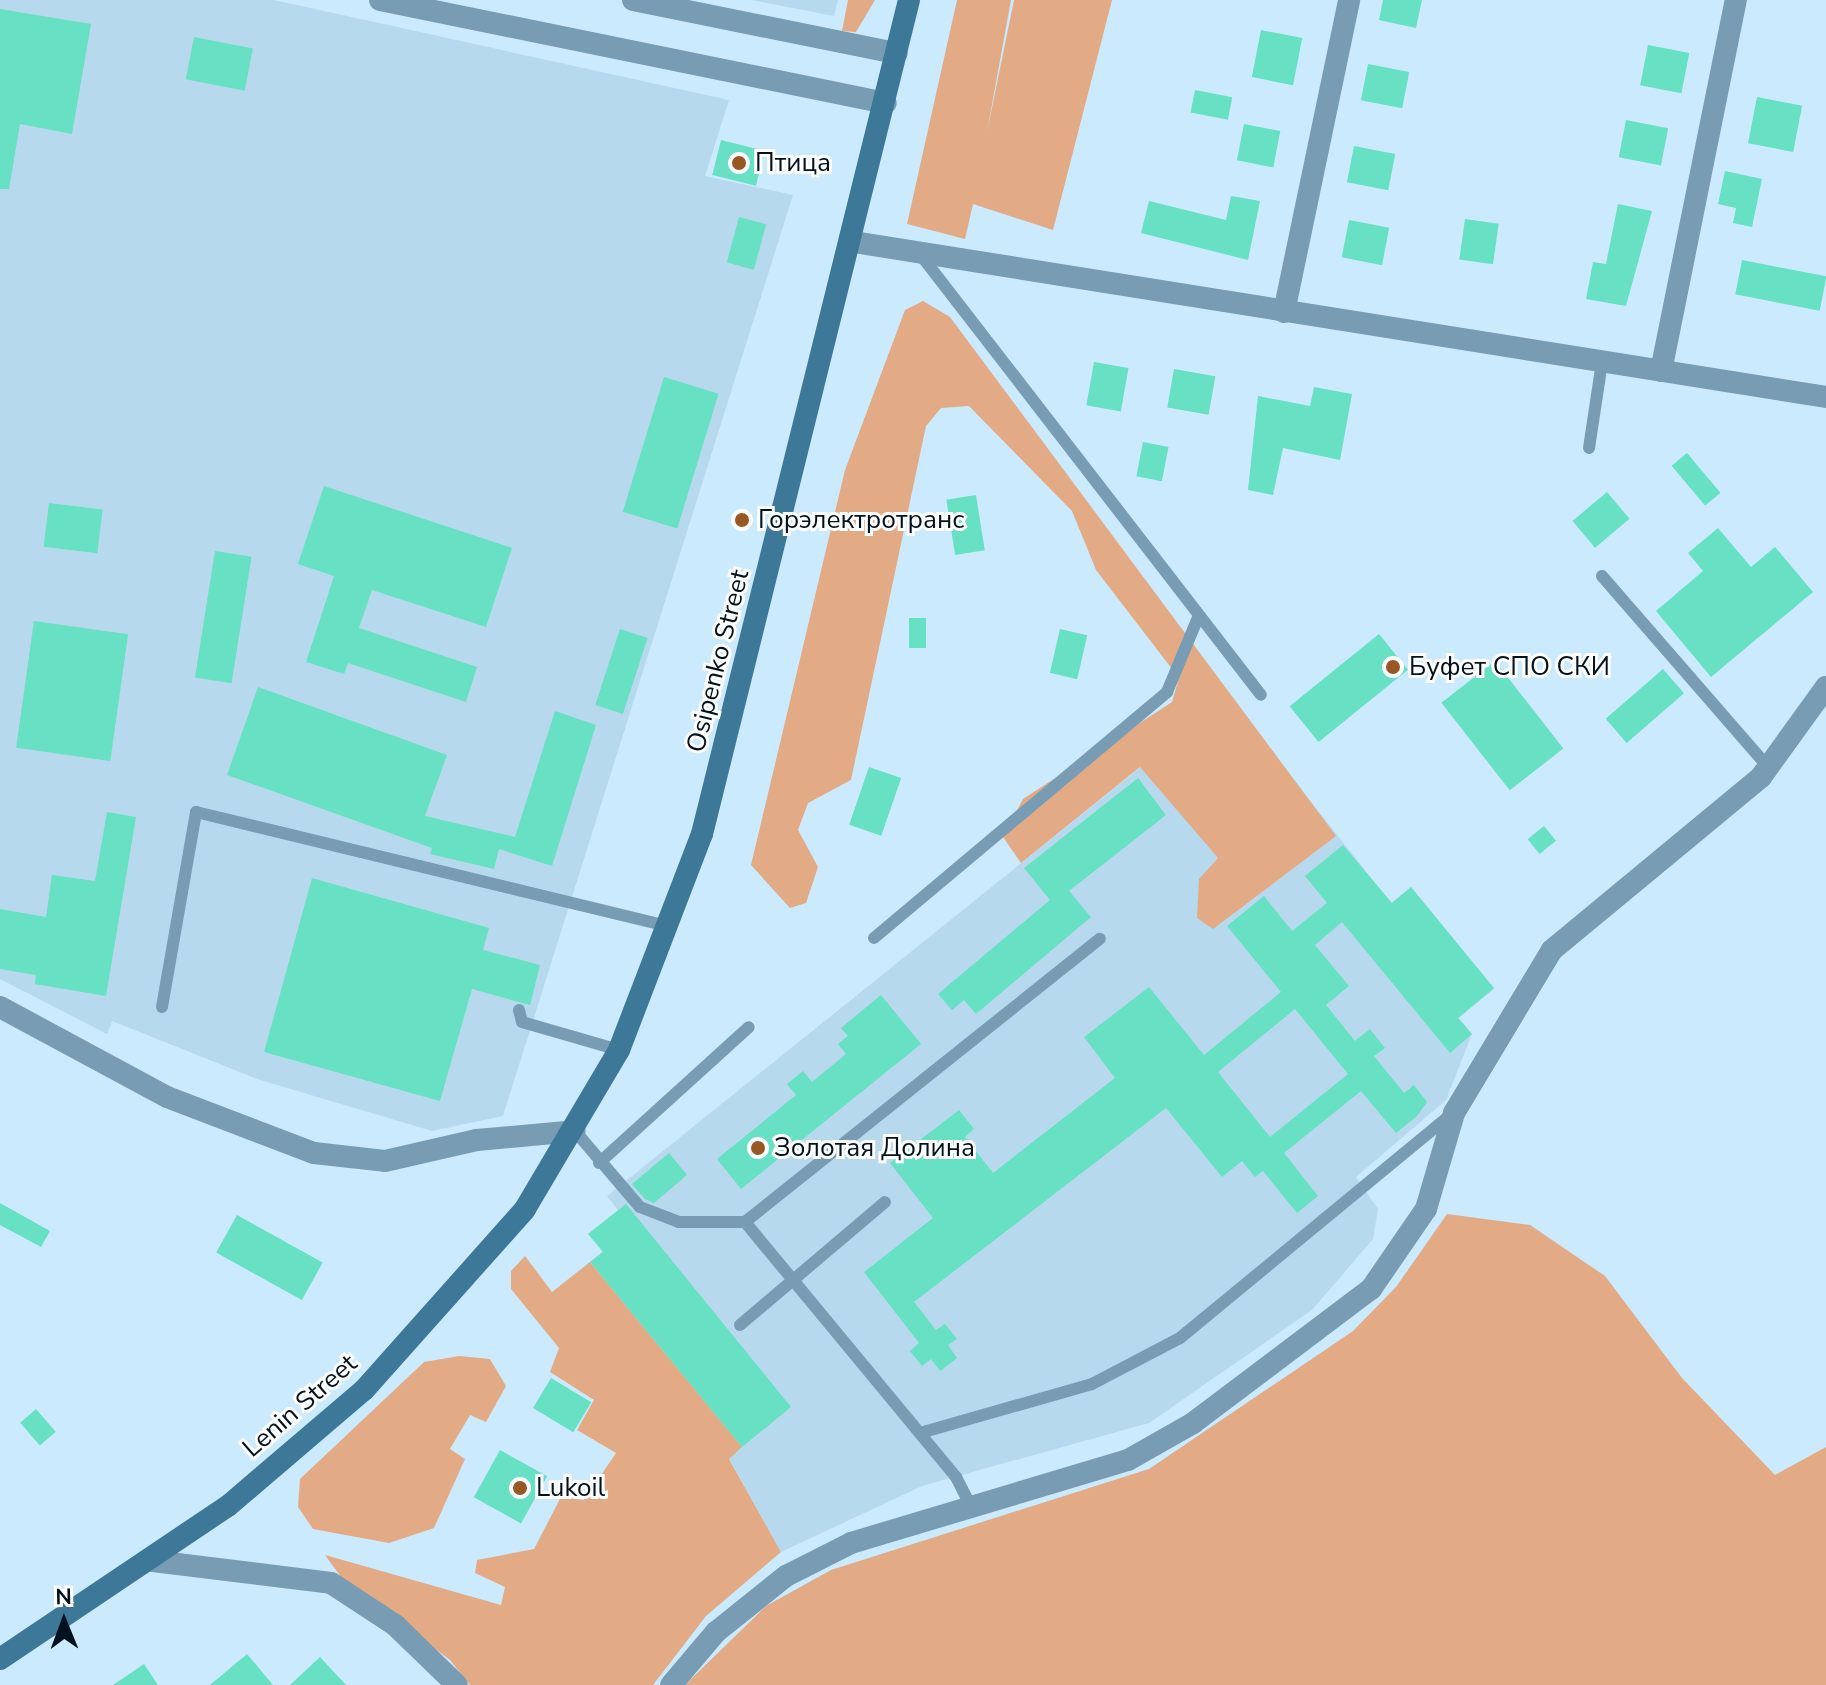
<!DOCTYPE html>
<meta charset="utf-8">
<style>
body{margin:0}
#map{position:relative;width:1826px;height:1685px;overflow:hidden;background:#cbeafe;font-family:"Nunito Sans",sans-serif}
div>[style]{position:absolute}
.built>*{inset:0;background:#b7d9ed}
.green>*{inset:0;background:#e2ab85}
.building>*{inset:0;background:#67e0c3;transform-origin:0 0}
.service>*{height:12px;margin:-6px;padding:0 6px;transform-origin:6px;border-radius:6px;background:#779cb3}
.minor>*{height:22px;margin:-11px;padding:0 11px;transform-origin:11px;border-radius:11px;background:#779cb3}
.tertiary>*{height:22px;margin:-11px;padding:0 11px;transform-origin:11px;border-radius:11px;background:#779cb3}
.secondary>*{height:22px;margin:-11px;padding:0 11px;transform-origin:11px;border-radius:11px;background:#3e7899}
.dots>*{width:22px;height:22px;translate:-50% -50%;box-sizing:border-box;border:4px solid #fff;border-radius:50%}
span{translate:-50% -50%;white-space:nowrap;text-align:center;line-height:1.15;-webkit-text-stroke:6px #fff;paint-order:stroke}
.poi-label{font-size:26px;color:#00111f}
.left{translate:0 -50%;text-align:left}
.street-label{font-size:26px;color:#00111f}
.north{position:absolute;left:24px;top:1581px;width:80px;height:80px;-webkit-text-stroke:6px #fff;paint-order:stroke;rotate:359deg;font-size:22px;font-weight:700;line-height:32px;text-align:center;color:#00111f}
.north::after{content:'';display:block;margin:auto;width:28px;height:36px;background:#00111f;clip-path:polygon(50% 0,100% 100%,50% 72%,0 100%)}
</style>
<div id="map">
<div class="built">
<div style="clip-path:polygon(0 0,274px 0,729px 100px,705px 176px,793px 195px,503px 1116px,432px 1131px,257px 1079px,112px 1021px,107px 1034px,0 979px)"></div>
<div style="clip-path:polygon(751px 0,838px 0,834px 16px)"></div>
<div style="clip-path:polygon(1228px 697px,1391px 903px,1411px 887px,1494px 989px,1459px 1018px,1472px 1034px,1446px 1100px,1356px 1177px,1378px 1209px,1373px 1239px,1312px 1310px,1149px 1423px,922px 1486px,781px 1552px,729px 1458px,741px 1448px,590px 1262px,603px 1251px,589px 1234px,618px 1210px,607px 1196px)"></div>
</div>
<div class="green">
<div style="clip-path:polygon(848px 0,875px 0,856px 32px,842px 31px)"></div>
<div style="clip-path:polygon(957px 0,1011px 0,987px 132px,1014px 0,1112px 0,1053px 230px,973px 204px,965px 239px,907px 224px)"></div>
<div style="clip-path:polygon(923px 301px,950px 317px,1336px 836px,1213px 929px,1197px 918px,1199px 879px,1218px 858px,1140px 767px,1021px 863px,1003px 837px,1023px 799px,1172px 702px,1179px 678px,1096px 570px,1072px 511px,969px 406px,941px 408px,926px 426px,851px 780px,808px 803px,798px 830px,818px 867px,806px 903px,790px 908px,751px 865px,845px 470px,905px 310px)"></div>
<div style="clip-path:polygon(1447px 1214px,1530px 1225px,1605px 1276px,1682px 1378px,1775px 1475px,1826px 1447px,1826px 1685px,685px 1685px,766px 1606px,831px 1570px,1149px 1469px,1353px 1331px,1396px 1287px)"></div>
<div style="clip-path:polygon(525px 1256px,552px 1292px,590px 1262px,742px 1447px,729px 1459px,781px 1552px,706px 1616px,653px 1685px,470px 1685px,450px 1660px,341px 1577px,325px 1555px,501px 1605px,505px 1587px,475px 1573px,477px 1560px,534px 1549px,561px 1497px,584px 1500px,616px 1453px,577px 1430px,594px 1400px,550px 1372px,559px 1348px,511px 1289px,511px 1271px)"></div>
<div style="clip-path:polygon(459px 1356px,490px 1359px,506px 1386px,486px 1422px,470px 1415px,450px 1449px,465px 1459px,434px 1528px,389px 1543px,313px 1529px,298px 1507px,300px 1479px,424px 1362px)"></div>
</div>
<div class="building">
<div style="clip-path:polygon(1383px 0,1422px 0,1416px 28px,1379px 20px)"></div>
<div style="clip-path:polygon(0 9px,91px 24px,72px 134px,20px 124px,9px 189px,0 189px)"></div>
<div style="left:1261px;top:30px;width:42px;height:48px;rotate:11deg"></div>
<div style="left:194px;top:37px;width:60px;height:43px;rotate:11deg"></div>
<div style="left:1648px;top:45px;width:42px;height:41px;rotate:11deg"></div>
<div style="left:1368px;top:64px;width:42px;height:37px;rotate:11deg"></div>
<div style="left:1195px;top:90px;width:38px;height:23px;rotate:11deg"></div>
<div style="left:1757px;top:97px;width:46px;height:47px;rotate:11deg"></div>
<div style="left:1626px;top:120px;width:43px;height:38px;rotate:11deg"></div>
<div style="left:1244px;top:124px;width:37px;height:37px;rotate:11deg"></div>
<div style="left:721px;top:140px;width:45px;height:36px;rotate:14deg"></div>
<div style="left:1354px;top:146px;width:42px;height:37px;rotate:11deg"></div>
<div style="clip-path:polygon(1725px 171px,1762px 179px,1752px 227px,1733px 223px,1736px 208px,1718px 204px)"></div>
<div style="clip-path:polygon(1231px 196px,1260px 201px,1248px 260px,1141px 233px,1149px 201px,1226px 220px)"></div>
<div style="clip-path:polygon(1618px 204px,1652px 211px,1626px 306px,1586px 299px,1593px 262px,1606px 264px)"></div>
<div style="left:739px;top:217px;width:28px;height:47px;rotate:15deg"></div>
<div style="left:1465px;top:219px;width:34px;height:41px;rotate:8deg"></div>
<div style="left:1349px;top:220px;width:41px;height:38px;rotate:11deg"></div>
<div style="left:1742px;top:260px;width:86px;height:35px;rotate:11deg"></div>
<div style="left:1094px;top:362px;width:35px;height:44px;rotate:10deg"></div>
<div style="left:1174px;top:369px;width:42px;height:39px;rotate:10deg"></div>
<div style="left:664px;top:377px;width:57px;height:141px;rotate:17deg"></div>
<div style="clip-path:polygon(1314px 387px,1352px 394px,1340px 460px,1283px 448px,1273px 495px,1248px 490px,1258px 396px,1310px 406px)"></div>
<div style="left:1143px;top:442px;width:26px;height:35px;rotate:11deg"></div>
<div style="left:1687px;top:453px;width:52px;height:20px;rotate:50deg"></div>
<div style="clip-path:polygon(324px 486px,512px 548px,486px 627px,372px 590px,359px 628px,477px 667px,466px 702px,348px 663px,344px 674px,306px 662px,334px 576px,298px 564px)"></div>
<div style="left:1607px;top:492px;width:35px;height:45px;rotate:50deg"></div>
<div style="left:976px;top:495px;width:56px;height:30px;rotate:81deg"></div>
<div style="left:49px;top:503px;width:54px;height:44px;rotate:7deg"></div>
<div style="clip-path:polygon(1718px 528px,1751px 567px,1775px 547px,1813px 592px,1711px 677px,1656px 611px,1703px 571px,1688px 553px)"></div>
<div style="left:215px;top:551px;width:37px;height:128px;rotate:9deg"></div>
<div style="left:909px;top:618px;width:17px;height:30px"></div>
<div style="left:34px;top:621px;width:95px;height:128px;rotate:8deg"></div>
<div style="left:620px;top:629px;width:29px;height:80px;rotate:18deg"></div>
<div style="left:1060px;top:629px;width:28px;height:45px;rotate:13deg"></div>
<div style="left:1379px;top:634px;width:46px;height:115px;rotate:51deg"></div>
<div style="left:1495px;top:661px;width:111px;height:68px;rotate:52deg"></div>
<div style="left:1663px;top:669px;width:32px;height:76px;rotate:49deg"></div>
<div style="clip-path:polygon(258px 687px,447px 755px,425px 816px,515px 837px,555px 711px,596px 725px,552px 866px,499px 849px,494px 869px,430px 854px,432px 848px,227px 775px)"></div>
<div style="left:869px;top:767px;width:34px;height:61px;rotate:19deg"></div>
<div style="clip-path:polygon(1138px 778px,1166px 815px,1069px 891px,1091px 917px,976px 1014px,964px 1000px,952px 1010px,938px 994px,1050px 900px,1024px 868px)"></div>
<div style="clip-path:polygon(107px 812px,136px 817px,106px 996px,35px 984px,36px 975px,0 969px,0 909px,46px 917px,52px 875px,95px 881px)"></div>
<div style="left:1544px;top:826px;width:19px;height:21px;rotate:51deg"></div>
<div style="clip-path:polygon(evenodd,1343px 845px,1392px 903px,1411px 887px,1494px 988px,1458px 1018px,1472px 1034px,1450px 1053px,1342px 922px,1315px 945px,1349px 986px,1326px 1005px,1355px 1041px,1370px 1029px,1385px 1048px,1374px 1056px,1404px 1093px,1414px 1085px,1427px 1102px,1417px 1116px,1396px 1133px,1361px 1091px,1284px 1153px,1318px 1196px,1297px 1213px,1263px 1171px,1255px 1177px,1242px 1161px,1222px 1177px,1166px 1108px,914px 1302px,936px 1330px,945px 1324px,957px 1339px,948px 1345px,957px 1358px,940px 1371px,931px 1359px,922px 1366px,910px 1351px,919px 1343px,864px 1272px,933px 1218px,890px 1163px,959px 1110px,974px 1129px,965px 1137px,993px 1173px,1115px 1078px,1084px 1037px,1149px 987px,1204px 1055px,1281px 992px,1227px 926px,1264px 896px,1292px 931px,1327px 903px,1305px 876px,1343px 845px,1295px 1009px,1348px 1074px,1270px 1137px,1218px 1072px,1295px 1009px)"></div>
<div style="clip-path:polygon(312px 878px,489px 928px,483px 950px,540px 965px,530px 1005px,472px 989px,440px 1101px,264px 1052px)"></div>
<div style="clip-path:polygon(881px 995px,921px 1044px,741px 1189px,717px 1159px,796px 1095px,787px 1084px,803px 1071px,812px 1082px,846px 1054px,838px 1044px,848px 1036px,841px 1028px)"></div>
<div style="clip-path:polygon(669px 1153px,687px 1175px,654px 1203px,645px 1199px,632px 1184px)"></div>
<div style="clip-path:polygon(0 1203px,50px 1231px,41px 1247px,0 1225px)"></div>
<div style="clip-path:polygon(626px 1204px,791px 1407px,742px 1447px,590px 1262px,603px 1252px,588px 1234px)"></div>
<div style="left:237px;top:1215px;width:98px;height:43px;rotate:29deg"></div>
<div style="left:551px;top:1378px;width:47px;height:35px;rotate:31deg"></div>
<div style="left:36px;top:1409px;width:30px;height:21px;rotate:49deg"></div>
<div style="left:500px;top:1450px;width:54px;height:54px;rotate:29deg"></div>
<div style="clip-path:polygon(247px 1654px,273px 1685px,210px 1685px)"></div>
<div style="clip-path:polygon(320px 1657px,346px 1685px,290px 1685px)"></div>
<div style="clip-path:polygon(144px 1664px,158px 1685px,113px 1685px)"></div>
</div>
<div class="service">
<div style="left:920px;top:254px;width:557px;rotate:52.29deg"></div>
<div style="left:1589px;top:448px;width:87px;rotate:-81.4deg"></div>
<div style="left:1602px;top:576px;width:253px;rotate:49deg"></div>
<div style="left:874px;top:938px;width:383px;rotate:-40deg"></div>
<div style="left:1167px;top:692px;width:83px;rotate:-67.4deg"></div>
<div style="left:162px;top:1007px;width:198px;rotate:-80.1deg"></div>
<div style="left:196px;top:812px;width:488px;rotate:13.6deg"></div>
<div style="left:519px;top:1010px;width:12px;rotate:76deg"></div>
<div style="left:522px;top:1022px;width:101px;rotate:16.1deg"></div>
<div style="left:575px;top:1131px;width:100px;rotate:49.5deg"></div>
<div style="left:640px;top:1207px;width:42px;rotate:21deg"></div>
<div style="left:679px;top:1222px;width:66px"></div>
<div style="left:745px;top:1222px;width:454px;rotate:-38.6deg"></div>
<div style="left:599px;top:1163px;width:202px;rotate:-42.2deg"></div>
<div style="left:745px;top:1222px;width:331px;rotate:50.4deg"></div>
<div style="left:956px;top:1477px;width:34px;rotate:63deg"></div>
<div style="left:740px;top:1325px;width:190px;rotate:-40.3deg"></div>
<div style="left:920px;top:1433px;width:179px;rotate:-15.9deg"></div>
<div style="left:1092px;top:1384px;width:99px;rotate:-27.6deg"></div>
<div style="left:1180px;top:1338px;width:351px;rotate:-39.5deg"></div>
</div>
<div class="minor">
<div style="left:854px;top:242px;width:984px;rotate:9.06deg"></div>
<div style="left:1284px;top:312px;width:319px;rotate:-78.2deg"></div>
<div style="left:1661px;top:371px;width:379px;rotate:-78.6deg"></div>
<div style="left:0;top:1007px;width:190px;rotate:28.3deg"></div>
<div style="left:167px;top:1097px;width:157px;rotate:20.9deg"></div>
<div style="left:314px;top:1153px;width:71px;rotate:6.4deg"></div>
<div style="left:385px;top:1161px;width:94px;rotate:-12.9deg"></div>
<div style="left:477px;top:1140px;width:98px;rotate:-5.2deg"></div>
<div style="left:153px;top:1561px;width:179px;rotate:7deg"></div>
<div style="left:331px;top:1583px;width:77px;rotate:33.3deg"></div>
<div style="left:395px;top:1625px;width:86px;rotate:44.1deg"></div>
<div style="left:671px;top:1685px;width:70px;rotate:-49.7deg"></div>
<div style="left:716px;top:1632px;width:90px;rotate:-38.7deg"></div>
<div style="left:786px;top:1576px;width:73px;rotate:-26.9deg"></div>
<div style="left:851px;top:1543px;width:289px;rotate:-16.7deg"></div>
<div style="left:1128px;top:1460px;width:75px;rotate:-29.6deg"></div>
<div style="left:1193px;top:1423px;width:223px;rotate:-37deg"></div>
<div style="left:1371px;top:1289px;width:97px;rotate:-55.5deg"></div>
<div style="left:1426px;top:1209px;width:100px;rotate:-73.7deg"></div>
<div style="left:1454px;top:1113px;width:190px;rotate:-59deg"></div>
<div style="left:1552px;top:950px;width:271px;rotate:-39.6deg"></div>
<div style="left:1761px;top:777px;width:111px;rotate:-54.2deg"></div>
</div>
<div class="tertiary">
<div style="left:380px;top:0;width:516px;rotate:11.51deg"></div>
<div style="left:633px;top:0;width:269px;rotate:11.4deg"></div>
</div>
<div class="secondary">
<div style="left:0;top:1659px;width:275px;rotate:-33.9deg"></div>
<div style="left:228px;top:1506px;width:179px;rotate:-40.5deg"></div>
<div style="left:364px;top:1390px;width:242px;rotate:-48.3deg"></div>
<div style="left:525px;top:1209px;width:185px;rotate:-59.4deg"></div>
<div style="left:619px;top:1050px;width:231px;rotate:-69deg"></div>
<div style="left:702px;top:834px;width:859px;rotate:-76.06deg"></div>
</div>
<div class="dots">
<div style="left:739px;top:163px;background:#985723"></div>
<div style="left:742px;top:520px;background:#985723"></div>
<div style="left:1393px;top:667px;background:#985723"></div>
<div style="left:758px;top:1148px;background:#985723"></div>
<div style="left:520px;top:1488px;background:#985723"></div>
</div>
<div class="poi-label">
<span class="left" style="left:755px;top:163px">Птица</span>
<span class="left" style="left:758px;top:520px">Горэлектротранс</span>
<span class="left" style="left:1409px;top:667px">Буфет СПО СКИ</span>
<span class="left" style="left:774px;top:1148px">Золотая Долина</span>
<span class="left" style="left:536px;top:1488px">Lukoil</span>
</div>
<div class="street-label">
<span style="left:718px;top:661px;rotate:-76deg">Osipenko Street</span>
<span style="left:300px;top:1406px;rotate:-41deg">Lenin Street</span>
</div>
<div class="north">N</div>
</div>
